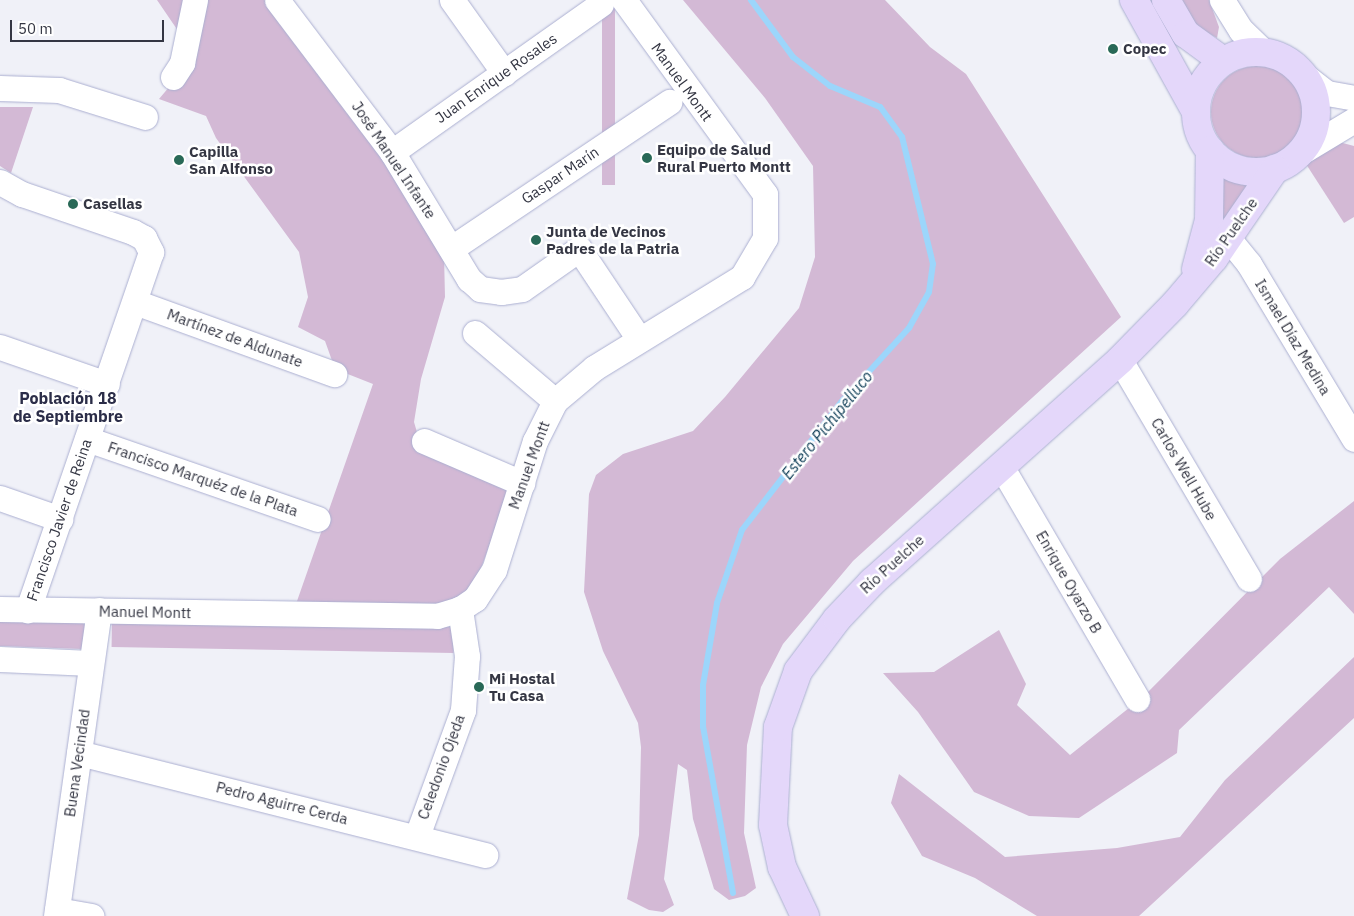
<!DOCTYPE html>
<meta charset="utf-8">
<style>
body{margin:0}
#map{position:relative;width:1354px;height:916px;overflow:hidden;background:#f0f1f8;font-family:"IBM Plex Sans",sans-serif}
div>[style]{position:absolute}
.green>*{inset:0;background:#d3b9d5;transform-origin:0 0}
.round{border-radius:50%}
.stream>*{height:6px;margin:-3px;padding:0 3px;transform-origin:3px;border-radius:3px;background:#9cd6fb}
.roads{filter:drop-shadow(0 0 1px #abafd1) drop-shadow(0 0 1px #abafd1)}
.minor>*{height:25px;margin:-12.5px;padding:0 12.5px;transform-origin:12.5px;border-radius:12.5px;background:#fff}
.major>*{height:28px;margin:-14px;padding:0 14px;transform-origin:14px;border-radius:14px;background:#e4d7fa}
.major>.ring{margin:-14px;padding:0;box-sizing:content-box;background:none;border:28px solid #e4d7fa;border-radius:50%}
.dots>*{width:14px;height:14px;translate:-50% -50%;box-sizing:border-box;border:2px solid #fff;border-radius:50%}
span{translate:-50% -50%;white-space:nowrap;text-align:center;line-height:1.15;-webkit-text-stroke:5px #fff;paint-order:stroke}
.poi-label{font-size:15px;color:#343643;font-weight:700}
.left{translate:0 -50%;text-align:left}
.street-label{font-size:15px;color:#343643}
.neighbourhood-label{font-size:16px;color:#2b2d48;font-weight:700}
.water-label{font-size:16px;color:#124059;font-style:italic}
.scale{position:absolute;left:10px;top:20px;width:154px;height:22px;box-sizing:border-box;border:2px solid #343643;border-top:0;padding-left:6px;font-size:15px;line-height:18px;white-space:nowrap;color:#343643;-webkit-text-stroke:4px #fff;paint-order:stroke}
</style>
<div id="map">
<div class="green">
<div style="clip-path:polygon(157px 0,266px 0,328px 76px,444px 255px,445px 297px,421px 379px,414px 422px,421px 446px,511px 488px,477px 579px,462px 595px,437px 605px,296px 604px,373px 384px,335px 369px,325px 341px,298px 327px,308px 297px,299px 252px,216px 138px,206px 116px,159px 99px,175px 80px,187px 44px)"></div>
<div style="left:602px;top:0;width:13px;height:185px"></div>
<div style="clip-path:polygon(683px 0,885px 0,930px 47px,966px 74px,1121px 317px,853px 561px,783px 644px,761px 687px,747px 745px,744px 833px,756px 888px,745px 896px,729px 900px,714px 889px,693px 819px,687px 770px,678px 764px,664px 879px,674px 905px,663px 912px,649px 910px,627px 899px,639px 835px,641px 747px,638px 723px,603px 651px,584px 592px,589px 494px,596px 475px,623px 454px,693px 431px,725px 397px,799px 308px,815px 257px,813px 166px,765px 98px)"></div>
<div style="clip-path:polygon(1181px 0,1209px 0,1219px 27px,1217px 38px,1194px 25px)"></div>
<div class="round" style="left:1211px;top:66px;width:92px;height:92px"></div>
<div style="clip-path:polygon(0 107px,33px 107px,11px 173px,0 166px)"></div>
<div style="clip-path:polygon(1339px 142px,1354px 146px,1354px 217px,1344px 223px,1306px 164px)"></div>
<div style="clip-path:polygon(1220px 173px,1251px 183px,1225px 218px,1223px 218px)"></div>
<div style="clip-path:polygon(1354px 501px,1354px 614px,1329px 587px,1179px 730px,1177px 753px,1079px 818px,1029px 816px,974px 792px,918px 712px,883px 673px,934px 672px,999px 630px,1026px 684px,1017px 705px,1070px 755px,1144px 696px,1280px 559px)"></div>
<div style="clip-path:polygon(0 620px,81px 621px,85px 625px,82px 649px,0 646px)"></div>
<div style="left:112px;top:621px;width:342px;height:26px;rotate:1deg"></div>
<div style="clip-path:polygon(1354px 657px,1354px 718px,1139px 916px,1037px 916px,975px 878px,922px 856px,891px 803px,899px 774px,1005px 857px,1117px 848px,1180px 837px,1225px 780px)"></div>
</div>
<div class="stream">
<div style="left:733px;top:893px;width:169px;rotate:-100.2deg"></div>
<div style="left:703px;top:727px;width:42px;rotate:-90deg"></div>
<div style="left:703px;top:685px;width:83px;rotate:-80.3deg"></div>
<div style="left:717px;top:603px;width:77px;rotate:-71.1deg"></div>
<div style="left:742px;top:530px;width:165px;rotate:-52.2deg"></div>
<div style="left:843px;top:400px;width:98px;rotate:-47.5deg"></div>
<div style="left:909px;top:328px;width:41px;rotate:-60.9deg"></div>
<div style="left:929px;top:292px;width:28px;rotate:-82deg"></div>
<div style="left:933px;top:264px;width:131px;rotate:-103.7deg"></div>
<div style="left:902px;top:137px;width:37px;rotate:-126deg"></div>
<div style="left:880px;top:107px;width:54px;rotate:-157.2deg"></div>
<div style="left:830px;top:86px;width:47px;rotate:-141.9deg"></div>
<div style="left:793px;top:57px;width:71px;rotate:-126.4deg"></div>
</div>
<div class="roads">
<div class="minor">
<div style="left:277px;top:0;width:191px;rotate:52.9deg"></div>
<div style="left:392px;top:152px;width:149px;rotate:58.8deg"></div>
<div style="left:469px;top:279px;width:15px;rotate:42deg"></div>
<div style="left:480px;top:289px;width:21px;rotate:8deg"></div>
<div style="left:501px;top:292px;width:21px;rotate:-8deg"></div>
<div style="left:522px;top:289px;width:70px;rotate:-35.1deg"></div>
<div style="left:579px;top:249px;width:108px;rotate:56.3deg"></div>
<div style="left:452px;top:0;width:90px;rotate:54.5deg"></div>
<div style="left:1222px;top:0;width:36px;rotate:58deg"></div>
<div style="left:1241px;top:30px;width:32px;rotate:44deg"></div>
<div style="left:1305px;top:76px;width:28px;rotate:38deg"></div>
<div style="left:1327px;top:93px;width:27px;rotate:10deg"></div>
<div style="left:173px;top:77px;width:17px;rotate:-57deg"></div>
<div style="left:182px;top:63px;width:64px;rotate:-78.3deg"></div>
<div style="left:0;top:88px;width:59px;rotate:1.9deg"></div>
<div style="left:59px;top:90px;width:90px;rotate:17.4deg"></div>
<div style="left:392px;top:152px;width:256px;rotate:-35.3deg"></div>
<div style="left:1301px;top:152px;width:62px;rotate:-31.1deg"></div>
<div style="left:0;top:182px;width:25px;rotate:29deg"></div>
<div style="left:22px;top:194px;width:117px;rotate:18.9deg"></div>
<div style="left:133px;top:232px;width:13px;rotate:29deg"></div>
<div style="left:144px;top:238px;width:16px;rotate:63deg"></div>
<div style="left:151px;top:252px;width:379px;rotate:109deg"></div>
<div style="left:1228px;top:238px;width:33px;rotate:51deg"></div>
<div style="left:1249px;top:264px;width:204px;rotate:59deg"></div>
<div style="left:452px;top:248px;width:262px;rotate:-33.9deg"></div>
<div style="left:135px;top:302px;width:212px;rotate:19.9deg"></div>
<div style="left:475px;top:333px;width:105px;rotate:40.4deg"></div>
<div style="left:0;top:347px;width:113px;rotate:19.1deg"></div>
<div style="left:1120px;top:360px;width:254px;rotate:59.5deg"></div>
<div style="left:87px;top:439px;width:244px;rotate:19.1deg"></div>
<div style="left:424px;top:441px;width:107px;rotate:23.2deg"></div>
<div style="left:1001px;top:466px;width:270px;rotate:59.7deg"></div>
<div style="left:0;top:498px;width:64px;rotate:19.3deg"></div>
<div style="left:0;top:609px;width:437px;rotate:0.9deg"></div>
<div style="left:437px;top:616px;width:24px;rotate:-17deg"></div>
<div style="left:460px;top:609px;width:18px;rotate:-34deg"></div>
<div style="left:475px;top:599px;width:35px;rotate:-57deg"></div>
<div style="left:494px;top:570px;width:135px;rotate:-72.4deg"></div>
<div style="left:535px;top:441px;width:45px;rotate:-63.4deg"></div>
<div style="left:555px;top:401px;width:51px;rotate:-40.2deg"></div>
<div style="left:594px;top:368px;width:174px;rotate:-31.6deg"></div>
<div style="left:742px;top:277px;width:45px;rotate:-59.5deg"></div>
<div style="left:765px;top:238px;width:44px;rotate:-90deg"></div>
<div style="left:765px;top:194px;width:240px;rotate:-126deg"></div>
<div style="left:0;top:659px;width:91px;rotate:2.5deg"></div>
<div style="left:79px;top:753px;width:419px;rotate:14.1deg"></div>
<div style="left:417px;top:836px;width:134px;rotate:-69.9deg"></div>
<div style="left:463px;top:710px;width:54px;rotate:-85.8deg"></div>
<div style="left:467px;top:656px;width:48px;rotate:-98.5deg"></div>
<div style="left:57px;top:910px;width:35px;rotate:10deg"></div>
<div style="left:56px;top:916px;width:309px;rotate:-82deg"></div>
</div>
<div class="major">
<div style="left:1134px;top:0;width:128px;rotate:61deg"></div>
<div style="left:1166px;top:0;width:39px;rotate:60deg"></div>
<div style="left:1186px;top:34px;width:46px;rotate:36.1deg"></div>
<div class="ring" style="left:1196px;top:52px;width:92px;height:92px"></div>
<div style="left:1196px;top:269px;width:51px;rotate:-75.1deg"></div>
<div style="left:1209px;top:220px;width:70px;rotate:-89.2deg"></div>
<div style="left:805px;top:916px;width:54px;rotate:-115.1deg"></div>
<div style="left:782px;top:867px;width:43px;rotate:-102.1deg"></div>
<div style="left:773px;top:825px;width:98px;rotate:-87.1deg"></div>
<div style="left:778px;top:727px;width:59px;rotate:-70.3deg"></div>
<div style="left:798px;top:671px;width:65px;rotate:-53.1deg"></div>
<div style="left:837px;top:619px;width:51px;rotate:-46.6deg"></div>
<div style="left:872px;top:582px;width:333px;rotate:-41.8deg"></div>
<div style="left:1120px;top:360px;width:78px;rotate:-45.5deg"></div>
<div style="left:1175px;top:304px;width:60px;rotate:-49.7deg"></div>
<div style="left:1214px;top:258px;width:108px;rotate:-55.6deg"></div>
</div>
</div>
<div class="dots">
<div style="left:1113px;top:49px;background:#296957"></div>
<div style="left:647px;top:158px;background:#296957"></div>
<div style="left:179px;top:160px;background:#296957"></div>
<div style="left:73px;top:204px;background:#296957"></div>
<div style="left:536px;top:240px;background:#296957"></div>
<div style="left:479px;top:687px;background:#296957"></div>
</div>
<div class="poi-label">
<span class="left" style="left:1123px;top:49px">Copec</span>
<span class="left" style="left:657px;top:158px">Equipo de Salud<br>Rural Puerto Montt</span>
<span class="left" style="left:189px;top:160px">Capilla<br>San Alfonso</span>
<span class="left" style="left:83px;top:204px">Casellas</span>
<span class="left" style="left:546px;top:240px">Junta de Vecinos<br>Padres de la Patria</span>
<span class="left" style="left:489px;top:687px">Mi Hostal<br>Tu Casa</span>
</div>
<div class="street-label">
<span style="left:496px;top:78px;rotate:-35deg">Juan Enrique Rosales</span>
<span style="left:682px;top:82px;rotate:54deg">Manuel Montt</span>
<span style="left:394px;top:160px;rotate:56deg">José Manuel Infante</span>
<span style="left:560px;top:175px;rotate:-34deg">Gaspar Marín</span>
<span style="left:1231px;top:232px;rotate:-55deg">Río Puelche</span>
<span style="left:1293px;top:337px;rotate:59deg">Ismael Díaz Medina</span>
<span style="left:235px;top:338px;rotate:20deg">Martínez de Aldunate</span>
<span style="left:529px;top:465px;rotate:-70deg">Manuel Montt</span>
<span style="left:1184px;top:469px;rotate:60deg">Carlos Well Hube</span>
<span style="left:203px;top:479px;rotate:19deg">Francisco Marquéz de la Plata</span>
<span style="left:59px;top:520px;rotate:-71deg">Francisco Javier de Reina</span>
<span style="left:892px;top:564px;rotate:-42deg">Río Puelche</span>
<span style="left:1069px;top:582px;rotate:60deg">Enrique Oyarzo B</span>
<span style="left:145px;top:612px;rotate:1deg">Manuel Montt</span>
<span style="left:77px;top:763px;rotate:-82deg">Buena Vecindad</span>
<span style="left:441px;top:767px;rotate:-70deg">Celedonio Ojeda</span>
<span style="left:282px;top:803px;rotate:14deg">Pedro Aguirre Cerda</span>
</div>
<div class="neighbourhood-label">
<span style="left:68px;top:407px">Población 18<br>de Septiembre</span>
</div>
<div class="water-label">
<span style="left:827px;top:425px;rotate:-51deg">Estero Pichipelluco</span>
</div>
<div class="scale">50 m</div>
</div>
